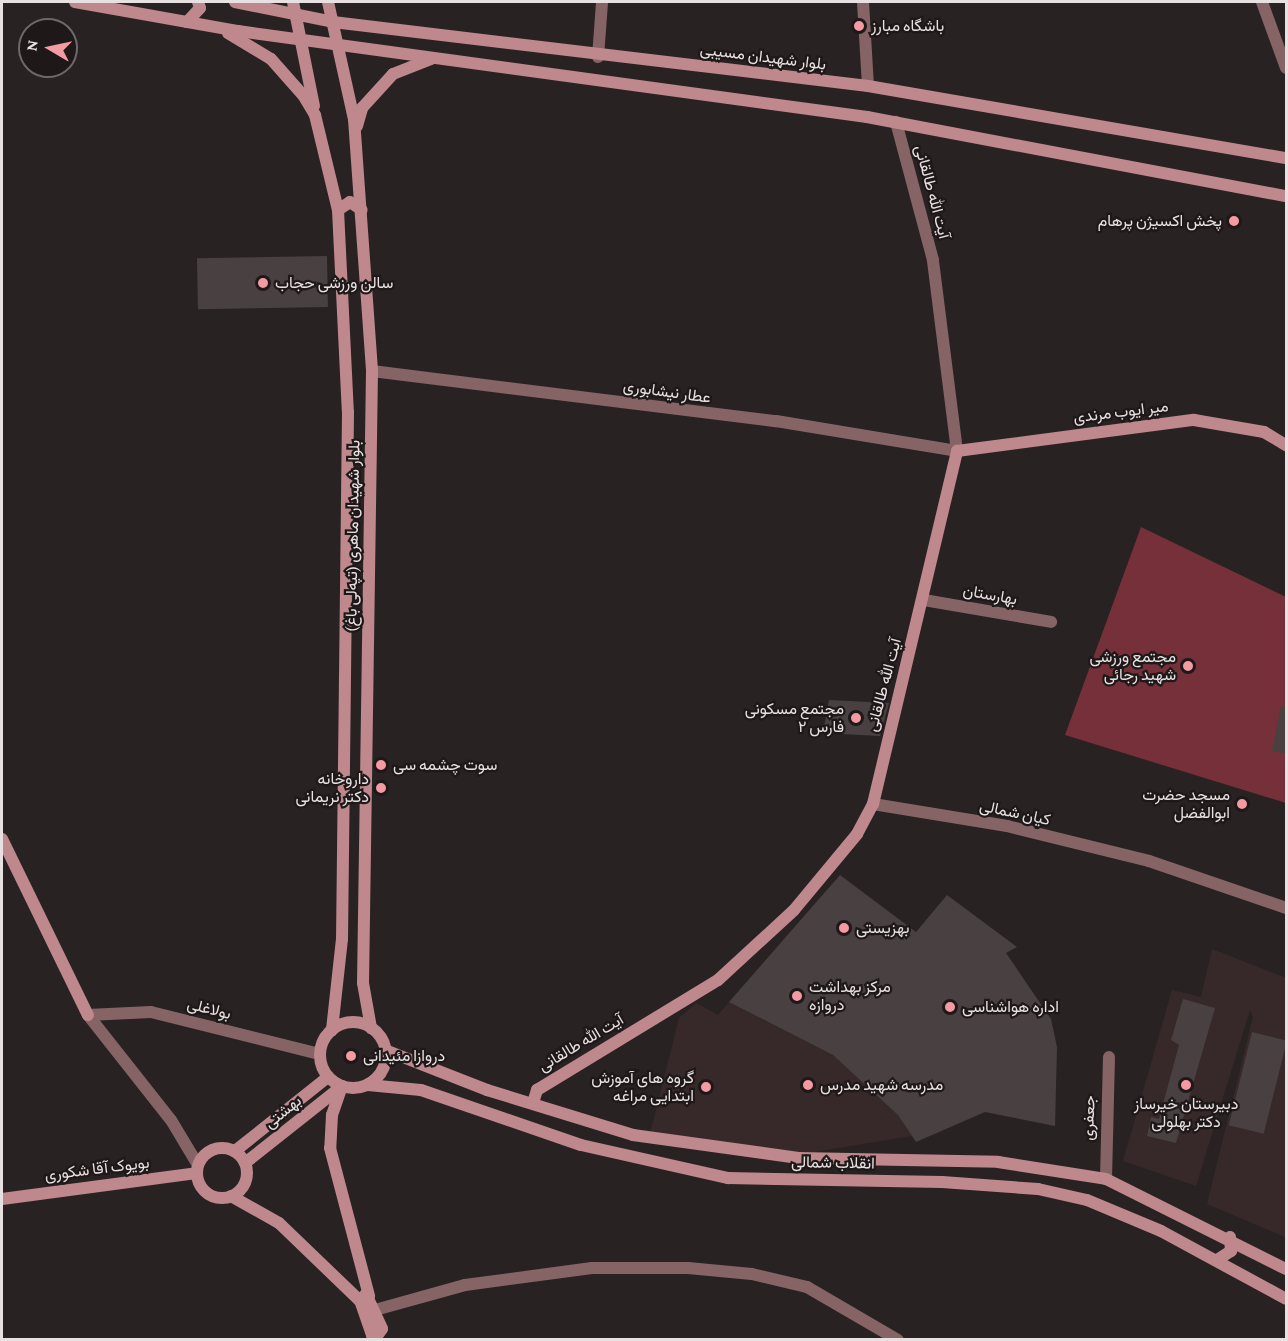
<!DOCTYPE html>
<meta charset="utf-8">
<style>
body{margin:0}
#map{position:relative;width:1288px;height:1341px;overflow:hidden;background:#292222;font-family:"Crimson Pro",Vazirmatn,serif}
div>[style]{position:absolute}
.built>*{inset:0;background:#372929}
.green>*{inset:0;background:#753039}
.building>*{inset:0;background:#494141;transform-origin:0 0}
.street>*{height:12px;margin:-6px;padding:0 6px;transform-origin:6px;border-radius:6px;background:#866466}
.secondary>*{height:12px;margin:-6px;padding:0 6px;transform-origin:6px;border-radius:6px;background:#bf888c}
.secondary>.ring{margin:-6px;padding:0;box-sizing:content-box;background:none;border:12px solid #bf888c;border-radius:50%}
.dots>*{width:16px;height:16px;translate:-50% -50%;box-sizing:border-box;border:3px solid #1f1819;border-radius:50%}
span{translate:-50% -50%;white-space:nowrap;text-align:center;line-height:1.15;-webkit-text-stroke:4.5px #1f1819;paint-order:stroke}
.poi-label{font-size:16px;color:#e7e1e2}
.left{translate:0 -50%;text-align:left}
.right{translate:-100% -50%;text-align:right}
.street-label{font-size:16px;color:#e7e1e2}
.frame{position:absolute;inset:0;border:3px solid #e7e1e2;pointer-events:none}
.north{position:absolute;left:18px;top:18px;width:60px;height:60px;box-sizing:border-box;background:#1f1819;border:2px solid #6f6869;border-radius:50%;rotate:279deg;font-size:16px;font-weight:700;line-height:24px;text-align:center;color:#e7e1e2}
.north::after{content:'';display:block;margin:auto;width:21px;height:27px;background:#f49aa2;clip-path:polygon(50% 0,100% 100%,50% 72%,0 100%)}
</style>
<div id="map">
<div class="built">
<div style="clip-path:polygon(1212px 949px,1286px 978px,1285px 1237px,1207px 1204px,1253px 1017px,1250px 1010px,1196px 1186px,1123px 1161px,1172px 990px,1201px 997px)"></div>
<div style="clip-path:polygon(729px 1002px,833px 1055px,898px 1115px,912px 1136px,801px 1154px,649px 1138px,679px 1018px,696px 1003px,718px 1015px)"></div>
</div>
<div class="green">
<div style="clip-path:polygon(1141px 527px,1286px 597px,1286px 803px,1065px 735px)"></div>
</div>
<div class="building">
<div style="left:327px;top:256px;width:51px;height:130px;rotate:89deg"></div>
<div style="clip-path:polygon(829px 700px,889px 703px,880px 736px,823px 733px)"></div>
<div style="clip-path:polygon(1281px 706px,1287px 706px,1287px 754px,1272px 751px)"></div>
<div style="clip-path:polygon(840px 875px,916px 932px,947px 895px,1017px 947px,1006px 953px,1051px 1019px,1057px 1047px,1055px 1126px,985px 1112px,916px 1142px,898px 1115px,833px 1055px,729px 1002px)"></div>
<div style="clip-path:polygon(1183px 999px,1215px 1008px,1176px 1143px,1147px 1136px,1151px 1117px,1159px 1119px,1179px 1045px,1171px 1040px)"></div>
<div style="left:1252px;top:1032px;width:36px;height:96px;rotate:14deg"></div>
</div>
<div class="street">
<div style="left:863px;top:2px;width:84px;rotate:86.6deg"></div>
<div style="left:1262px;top:2px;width:70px;rotate:70deg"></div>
<div style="left:598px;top:57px;width:55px;rotate:-85.8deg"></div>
<div style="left:372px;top:371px;width:407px;rotate:7.1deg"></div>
<div style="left:776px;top:421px;width:183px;rotate:9.4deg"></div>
<div style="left:957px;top:451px;width:193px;rotate:-97.2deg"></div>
<div style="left:933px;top:260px;width:143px;rotate:-105deg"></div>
<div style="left:924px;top:600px;width:129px;rotate:9.8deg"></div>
<div style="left:873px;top:804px;width:136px;rotate:9.3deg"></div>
<div style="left:1007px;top:826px;width:146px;rotate:13.8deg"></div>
<div style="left:1149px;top:861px;width:145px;rotate:18.9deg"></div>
<div style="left:88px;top:1015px;width:63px;rotate:-2.7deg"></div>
<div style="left:151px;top:1012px;width:174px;rotate:14deg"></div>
<div style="left:88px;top:1015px;width:134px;rotate:51.7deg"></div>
<div style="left:171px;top:1120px;width:52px;rotate:59deg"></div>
<div style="left:1106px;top:1179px;width:122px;rotate:-88.6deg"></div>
<div style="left:375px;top:1310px;width:93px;rotate:-15.5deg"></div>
<div style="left:465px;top:1285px;width:128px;rotate:-7.6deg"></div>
<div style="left:592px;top:1268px;width:96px"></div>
<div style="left:688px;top:1268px;width:64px;rotate:5.4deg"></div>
<div style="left:752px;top:1274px;width:57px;rotate:13.3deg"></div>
<div style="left:807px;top:1287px;width:105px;rotate:30.2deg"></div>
</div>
<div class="secondary">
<div style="left:75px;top:2px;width:166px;rotate:10.1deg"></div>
<div style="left:238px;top:31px;width:635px;rotate:7.79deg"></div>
<div style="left:867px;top:117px;width:426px;rotate:10.7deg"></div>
<div style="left:235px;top:2px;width:100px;rotate:11.5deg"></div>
<div style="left:333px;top:22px;width:539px;rotate:6.82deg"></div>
<div style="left:868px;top:86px;width:424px;rotate:9.8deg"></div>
<div style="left:293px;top:2px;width:106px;rotate:78.6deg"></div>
<div style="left:328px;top:2px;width:120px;rotate:77.5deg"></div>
<div style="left:354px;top:119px;width:253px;rotate:85.9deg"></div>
<div style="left:372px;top:371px;width:612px;rotate:90.84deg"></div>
<div style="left:363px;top:983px;width:46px;rotate:79.9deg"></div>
<div style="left:187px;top:22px;width:19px;rotate:-47deg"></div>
<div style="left:200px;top:8px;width:6px;rotate:-108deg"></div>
<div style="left:228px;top:33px;width:50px;rotate:31.2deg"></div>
<div style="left:271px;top:59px;width:48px;rotate:48.4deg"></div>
<div style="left:303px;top:95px;width:23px;rotate:59deg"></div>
<div style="left:315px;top:115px;width:98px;rotate:76.4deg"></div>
<div style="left:338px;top:210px;width:202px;rotate:87.2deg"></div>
<div style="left:348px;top:412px;width:527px;rotate:90.65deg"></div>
<div style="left:342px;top:939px;width:92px;rotate:96.3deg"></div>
<div style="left:357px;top:126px;width:19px;rotate:-74deg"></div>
<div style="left:362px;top:108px;width:46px;rotate:-47.6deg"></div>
<div style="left:393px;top:74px;width:41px;rotate:-21.5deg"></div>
<div style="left:338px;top:210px;width:14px;rotate:-34deg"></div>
<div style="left:350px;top:202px;width:14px;rotate:34deg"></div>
<div style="left:2px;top:839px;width:196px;rotate:64deg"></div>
<div class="ring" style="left:320px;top:1022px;width:54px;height:54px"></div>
<div style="left:385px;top:1050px;width:110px;rotate:21.4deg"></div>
<div style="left:487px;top:1090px;width:153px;rotate:17.1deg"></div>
<div style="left:633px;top:1135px;width:167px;rotate:7.9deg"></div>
<div style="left:798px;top:1158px;width:200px;rotate:1.1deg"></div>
<div style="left:998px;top:1162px;width:109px;rotate:8.9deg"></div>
<div style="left:1106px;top:1179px;width:201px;rotate:26.6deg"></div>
<div style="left:368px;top:1085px;width:53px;rotate:5.4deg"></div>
<div style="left:421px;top:1090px;width:169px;rotate:19deg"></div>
<div style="left:581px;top:1145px;width:151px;rotate:12.7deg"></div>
<div style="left:728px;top:1178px;width:214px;rotate:1.1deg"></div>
<div style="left:942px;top:1182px;width:96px;rotate:4.2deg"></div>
<div style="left:1038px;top:1189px;width:50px;rotate:12.7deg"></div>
<div style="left:1087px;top:1200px;width:80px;rotate:22.7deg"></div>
<div style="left:1161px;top:1231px;width:142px;rotate:28.5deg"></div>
<div style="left:342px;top:1086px;width:31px;rotate:109deg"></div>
<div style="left:332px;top:1115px;width:33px;rotate:93deg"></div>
<div style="left:330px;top:1148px;width:153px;rotate:75.2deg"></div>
<div style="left:533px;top:1103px;width:14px;rotate:-73deg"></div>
<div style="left:537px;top:1090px;width:212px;rotate:-31.3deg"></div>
<div style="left:718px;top:980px;width:103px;rotate:-42.6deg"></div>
<div style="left:794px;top:910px;width:99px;rotate:-50.3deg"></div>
<div style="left:857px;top:834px;width:34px;rotate:-62deg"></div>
<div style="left:873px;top:804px;width:363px;rotate:-76.6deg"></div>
<div style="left:957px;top:451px;width:239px;rotate:-7.5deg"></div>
<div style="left:1194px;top:420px;width:71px;rotate:9.7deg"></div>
<div style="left:1264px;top:432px;width:26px;rotate:31deg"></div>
<div class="ring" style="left:197px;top:1148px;width:38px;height:38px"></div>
<div style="left:235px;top:1151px;width:119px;rotate:-38.5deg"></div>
<div style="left:245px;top:1163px;width:122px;rotate:-38.4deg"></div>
<div style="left:231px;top:1196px;width:55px;rotate:29.4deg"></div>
<div style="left:279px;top:1223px;width:112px;rotate:43.9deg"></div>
<div style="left:2px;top:1199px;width:196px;rotate:-7.6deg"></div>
<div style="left:1217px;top:1260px;width:17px;rotate:-33deg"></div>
<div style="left:1231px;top:1251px;width:14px;rotate:-94deg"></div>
<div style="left:366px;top:1294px;width:38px;rotate:65deg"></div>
<div style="left:382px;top:1329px;width:9px;rotate:126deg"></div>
<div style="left:377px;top:1336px;width:5px;rotate:-169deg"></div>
<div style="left:372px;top:1335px;width:36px;rotate:-109deg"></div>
<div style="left:360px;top:1301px;width:9px;rotate:-49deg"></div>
</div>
<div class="dots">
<div style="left:859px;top:26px;background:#f49aa2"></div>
<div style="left:1234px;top:221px;background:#f49aa2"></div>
<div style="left:263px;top:283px;background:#f49aa2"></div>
<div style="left:1188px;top:666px;background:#f49aa2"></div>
<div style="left:856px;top:718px;background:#f49aa2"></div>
<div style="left:381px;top:765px;background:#f49aa2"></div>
<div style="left:381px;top:788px;background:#f49aa2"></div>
<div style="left:1242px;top:804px;background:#f49aa2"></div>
<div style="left:844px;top:928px;background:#f49aa2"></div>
<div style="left:797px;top:996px;background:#f49aa2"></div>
<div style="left:950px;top:1007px;background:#f49aa2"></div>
<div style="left:351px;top:1056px;background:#f49aa2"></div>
<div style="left:808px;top:1085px;background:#f49aa2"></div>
<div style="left:1186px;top:1085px;background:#f49aa2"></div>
<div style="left:706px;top:1087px;background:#f49aa2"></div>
</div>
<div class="poi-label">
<span class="left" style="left:871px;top:26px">باشگاه مبارز</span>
<span class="right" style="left:1222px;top:221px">پخش اکسیژن پرهام</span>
<span class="left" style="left:275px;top:283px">سالن ورزشی حجاب</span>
<span class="right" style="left:1176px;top:666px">مجتمع ورزشی<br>شهید رجائی</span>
<span class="right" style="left:844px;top:718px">مجتمع مسکونی<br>فارس ۲</span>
<span class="left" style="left:393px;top:765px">سوت چشمه سی</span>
<span class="right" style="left:369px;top:788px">داروخانه<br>دكتر نریمانی</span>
<span class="right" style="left:1230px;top:804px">مسجد حضرت<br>ابوالفضل</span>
<span class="left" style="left:856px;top:928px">بهزیستی</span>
<span class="left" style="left:809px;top:996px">مرکز بهداشت<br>دروازه</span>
<span class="left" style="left:962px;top:1007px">اداره هواشناسی</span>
<span class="left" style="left:363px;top:1056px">دروازا مئیدانی</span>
<span class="right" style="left:694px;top:1087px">گروه های آموزش<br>ابتدایی مراغه</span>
<span class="left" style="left:820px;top:1085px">مدرسه شهید مدرس</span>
<span style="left:1186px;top:1113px">دبیرستان خیرساز<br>دکتر بهلولی</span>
</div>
<div class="street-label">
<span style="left:763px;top:57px;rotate:7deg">بلوار شهیدان مسیبی</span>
<span style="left:932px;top:192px;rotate:75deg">آیت الله طالقانی</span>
<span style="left:667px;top:392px;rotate:8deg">عطار نیشابوری</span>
<span style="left:1121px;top:412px;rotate:-7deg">میر ایوب مرندی</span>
<span style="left:353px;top:536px;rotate:-89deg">بلوار شهیدان ماهری (تپه‌لی باغ)</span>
<span style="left:990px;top:595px;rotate:10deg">بهارستان</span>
<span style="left:884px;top:685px;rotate:-75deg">آیت الله طالقانی</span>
<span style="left:1015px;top:813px;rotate:12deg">کیان شمالی</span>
<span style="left:209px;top:1009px;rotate:14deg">بولاغلی</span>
<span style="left:581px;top:1043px;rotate:-31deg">آیت الله طالقانی</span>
<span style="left:283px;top:1112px;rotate:-39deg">بهشتی</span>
<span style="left:1089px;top:1118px;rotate:-88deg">جعفری</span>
<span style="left:833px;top:1163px;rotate:1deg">انقلاب شمالی</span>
<span style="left:97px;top:1169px;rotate:-7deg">بویوک آقا شکوری</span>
</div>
<div class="frame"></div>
<div class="north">N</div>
</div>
